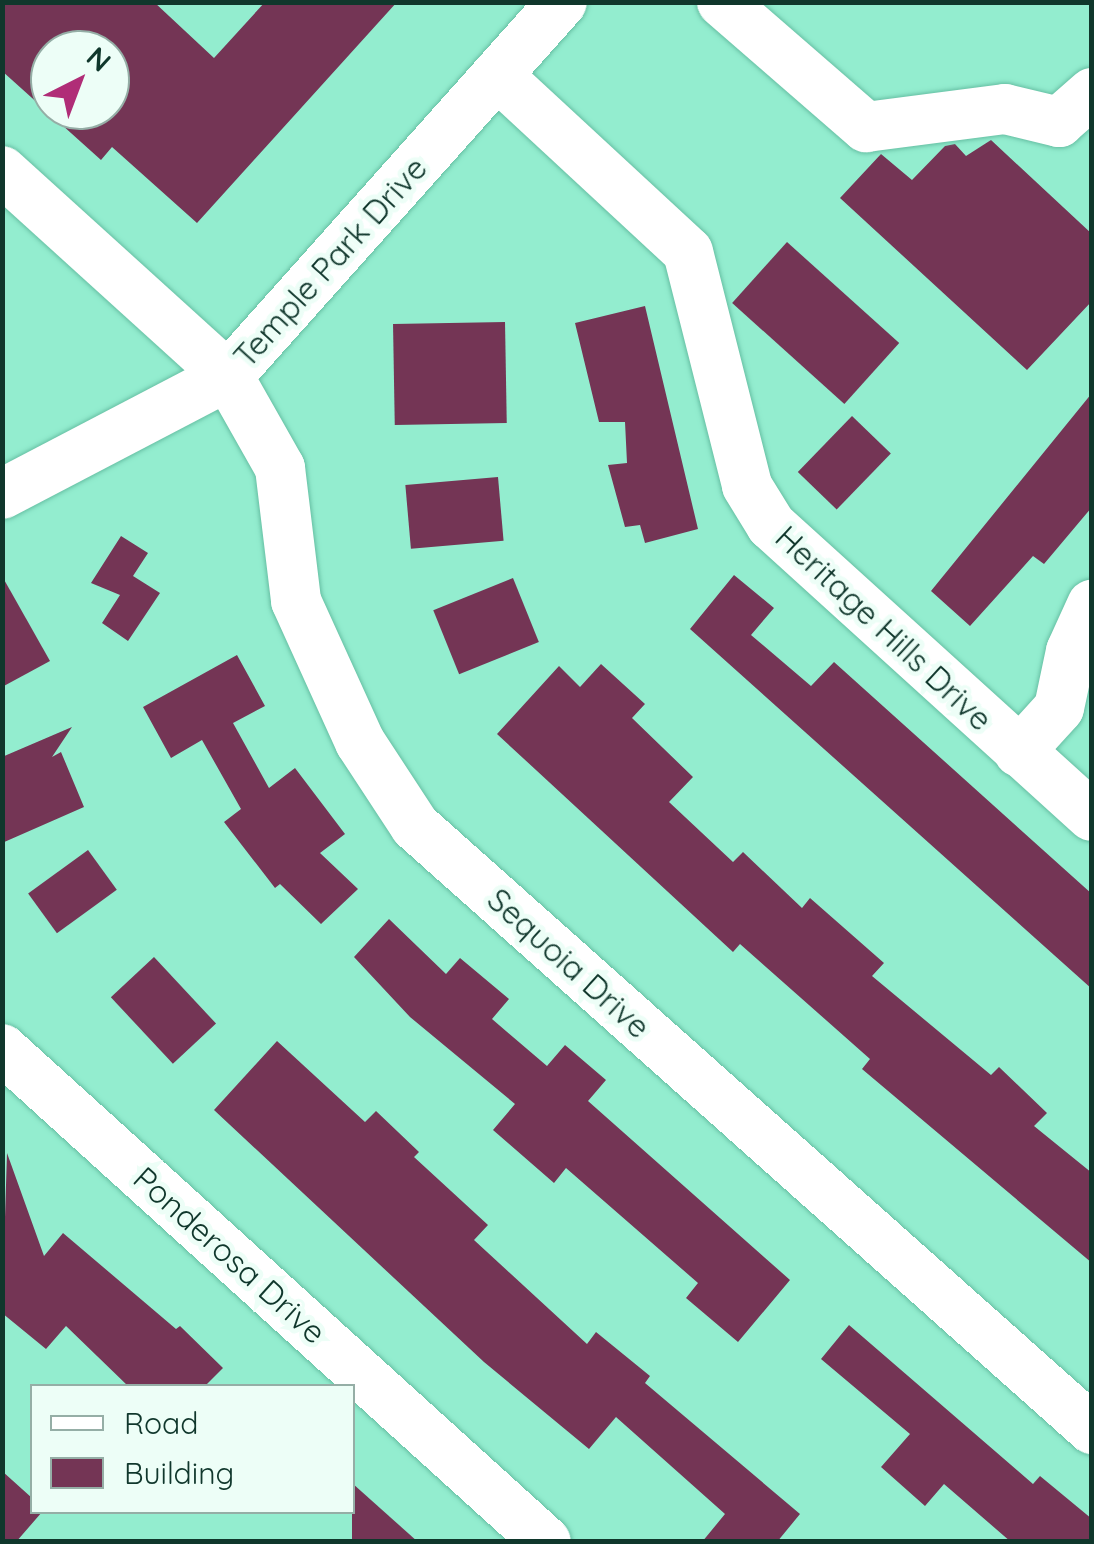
<!DOCTYPE html>
<style>
body{margin:0}
#map{position:relative;width:1094px;height:1544px;overflow:hidden;background:#93edcf;font-family:Quicksand,sans-serif}
div>[style]{position:absolute}
.building>*{inset:0;background:#743555;transform-origin:0 0}
.roads{filter:drop-shadow(0 0 2px #66bfa3) drop-shadow(0 0 2px #66bfa3)}
.minor>*{height:50px;margin:-25px;padding:0 25px;transform-origin:25px;border-radius:25px;background:#fff}
span{translate:-50% -50%;white-space:nowrap;text-align:center;line-height:1.15;-webkit-text-stroke:10px #edfef7;paint-order:stroke}
.street-label{font-size:32px;color:#10372c}
.frame{position:absolute;inset:0;border:5px solid #10372c;pointer-events:none}
.legend{position:absolute;left:30px;top:1384px;width:325px;height:130px;box-sizing:border-box;background:#edfef7;border:2px solid #95aea6;margin:0;padding:12px 18px;list-style:none;font-size:30px;color:#10372c}
.legend li{display:flex;align-items:center;gap:20px;height:50px}
.legend b{width:50px;border:2px solid #95aea6}
.north{position:absolute;left:30px;top:30px;width:100px;height:100px;box-sizing:border-box;background:#edfef7;border:2px solid #95aea6;border-radius:50%;rotate:42deg;font-size:28px;font-weight:700;line-height:40px;text-align:center;color:#10372c}
.north::after{content:'';display:block;margin:auto;width:35px;height:45px;background:#b02d77;clip-path:polygon(50% 0,100% 100%,50% 72%,0 100%)}
</style>
<div id="map">
<div class="building">
<div style="clip-path:polygon(evenodd,2px 2px,154px 2px,214px 58px,265px 2px,397px 2px,197px 223px,112px 147px,101px 160px,2px 71px,2px 2px,50px 50px,110px 50px,110px 110px,50px 110px,50px 50px)"></div>
<div style="clip-path:polygon(991px 140px,1092px 234px,1092px 301px,1027px 370px,840px 198px,881px 154px,912px 180px,945px 146px,955px 144px,966px 156px)"></div>
<div style="left:787px;top:242px;width:151px;height:82px;rotate:42deg"></div>
<div style="clip-path:polygon(645px 306px,698px 529px,645px 543px,640px 525px,625px 527px,608px 465px,627px 463px,625px 422px,599px 422px,575px 323px)"></div>
<div style="left:505px;top:322px;width:101px;height:112px;rotate:89deg"></div>
<div style="clip-path:polygon(1092px 393px,1092px 507px,1044px 564px,1033px 556px,970px 626px,931px 591px)"></div>
<div style="left:852px;top:416px;width:54px;height:78px;rotate:44deg"></div>
<div style="left:498px;top:477px;width:64px;height:93px;rotate:85deg"></div>
<div style="clip-path:polygon(121px 536px,148px 553px,133px 576px,160px 593px,128px 641px,102px 623px,120px 595px,91px 583px)"></div>
<div style="clip-path:polygon(734px 575px,774px 608px,751px 635px,811px 686px,834px 662px,1092px 894px,1092px 989px,690px 629px)"></div>
<div style="clip-path:polygon(2px 576px,50px 661px,2px 687px)"></div>
<div style="left:513px;top:578px;width:69px;height:86px;rotate:68deg"></div>
<div style="clip-path:polygon(237px 655px,265px 706px,233px 723px,269px 788px,295px 768px,345px 834px,320px 853px,358px 889px,321px 924px,280px 884px,275px 888px,224px 822px,241px 809px,202px 740px,171px 758px,143px 707px)"></div>
<div style="clip-path:polygon(601px 664px,645px 704px,632px 718px,693px 777px,669px 802px,733px 862px,743px 852px,802px 908px,810px 898px,884px 963px,872px 976px,991px 1075px,999px 1067px,1047px 1113px,1034px 1126px,1092px 1173px,1092px 1263px,862px 1069px,870px 1059px,740px 944px,733px 952px,497px 734px,559px 666px,580px 687px)"></div>
<div style="clip-path:polygon(72px 727px,52px 757px,61px 752px,84px 807px,2px 843px,2px 757px)"></div>
<div style="left:88px;top:850px;width:49px;height:74px;rotate:54deg"></div>
<div style="clip-path:polygon(389px 919px,446px 974px,460px 958px,509px 999px,492px 1019px,547px 1066px,565px 1045px,606px 1080px,588px 1101px,790px 1280px,738px 1342px,686px 1298px,698px 1283px,566px 1168px,554px 1183px,493px 1130px,515px 1104px,410px 1017px,354px 957px)"></div>
<div style="left:154px;top:957px;width:91px;height:59px;rotate:47deg"></div>
<div style="clip-path:polygon(277px 1041px,365px 1122px,376px 1111px,419px 1152px,414px 1157px,488px 1225px,474px 1240px,587px 1344px,596px 1332px,650px 1376px,645px 1383px,800px 1514px,777px 1542px,702px 1542px,725px 1514px,616px 1417px,589px 1449px,484px 1362px,214px 1110px)"></div>
<div style="clip-path:polygon(7px 1153px,44px 1256px,63px 1233px,176px 1329px,180px 1326px,223px 1368px,205px 1386px,128px 1386px,66px 1326px,46px 1349px,2px 1313px)"></div>
<div style="clip-path:polygon(849px 1325px,1033px 1484px,1040px 1476px,1092px 1519px,1092px 1542px,1011px 1542px,944px 1484px,925px 1506px,881px 1467px,910px 1434px,821px 1359px)"></div>
<div style="clip-path:polygon(2px 1471px,32px 1498px,32px 1512px,42px 1512px,16px 1542px,2px 1542px)"></div>
<div style="clip-path:polygon(352px 1483px,418px 1542px,352px 1542px)"></div>
</div>
<div class="roads">
<div class="minor">
<div style="left:722px;top:2px;width:191px;rotate:41deg"></div>
<div style="left:866px;top:127px;width:140px;rotate:-7.4deg"></div>
<div style="left:1005px;top:109px;width:56px;rotate:13.5deg"></div>
<div style="left:1059px;top:122px;width:44px;rotate:-41.3deg"></div>
<div style="left:497px;top:75px;width:260px;rotate:42.8deg"></div>
<div style="left:688px;top:252px;width:241px;rotate:75.8deg"></div>
<div style="left:747px;top:486px;width:46px;rotate:58.4deg"></div>
<div style="left:771px;top:525px;width:433px;rotate:42.2deg"></div>
<div style="left:2px;top:171px;width:305px;rotate:42.2deg"></div>
<div style="left:228px;top:376px;width:106px;rotate:60.5deg"></div>
<div style="left:280px;top:468px;width:134px;rotate:83.1deg"></div>
<div style="left:296px;top:601px;width:155px;rotate:65.6deg"></div>
<div style="left:360px;top:742px;width:100px;rotate:56.8deg"></div>
<div style="left:415px;top:826px;width:907px;rotate:41.69deg"></div>
<div style="left:2px;top:494px;width:255px;rotate:-27.6deg"></div>
<div style="left:228px;top:376px;width:501px;rotate:-48.23deg"></div>
<div style="left:1019px;top:752px;width:59px;rotate:-47.7deg"></div>
<div style="left:1059px;top:708px;width:58px;rotate:-78.1deg"></div>
<div style="left:1071px;top:651px;width:51px;rotate:-65.5deg"></div>
<div style="left:2px;top:1049px;width:734px;rotate:42.18deg"></div>
</div>
</div>
<div class="street-label">
<span style="left:330px;top:262px;rotate:-48deg">Temple Park Drive</span>
<span style="left:884px;top:628px;rotate:43deg">Heritage Hills Drive</span>
<span style="left:569px;top:963px;rotate:42deg">Sequoia Drive</span>
<span style="left:230px;top:1255px;rotate:42deg">Ponderosa Drive</span>
</div>
<div class="frame"></div>
<ul class="legend">
<li><b style="height:12px;background:#fff"></b>Road</li>
<li><b style="height:28px;background:#743555"></b>Building</li>
</ul>
<div class="north">N</div>
</div>
